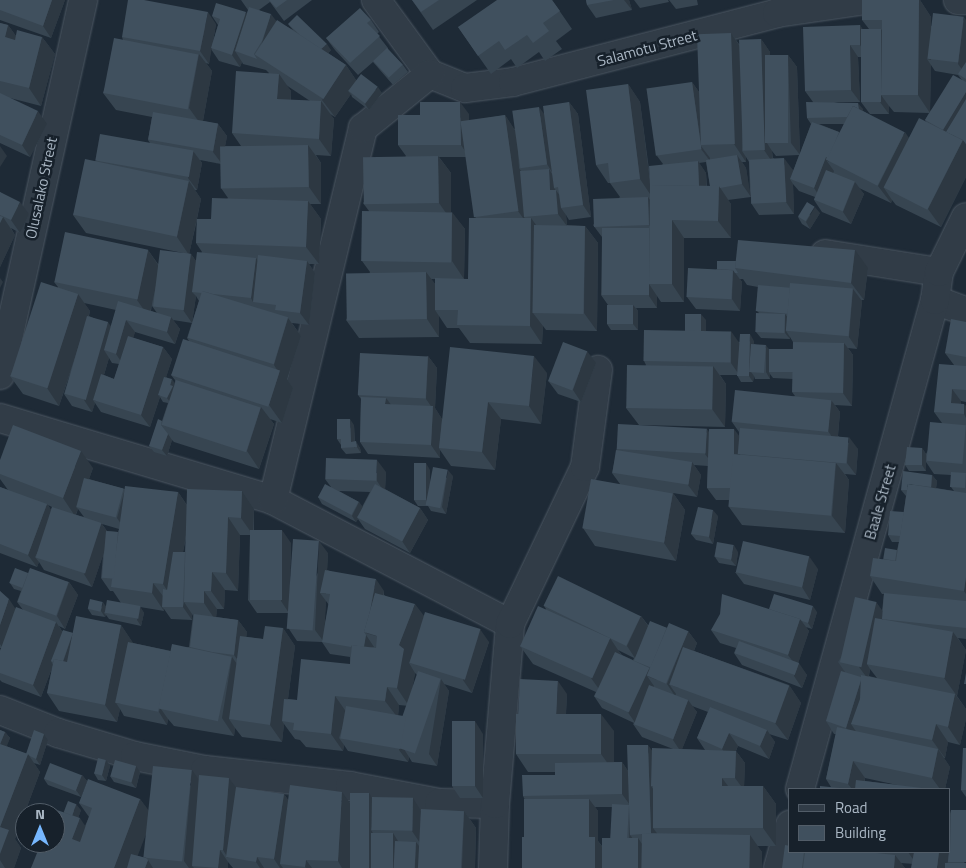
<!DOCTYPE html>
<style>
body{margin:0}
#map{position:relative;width:966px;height:868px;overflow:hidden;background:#1e2a36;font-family:"Titillium Web",sans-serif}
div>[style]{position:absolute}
.roads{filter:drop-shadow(0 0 1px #4c5762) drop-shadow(0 0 1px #4c5762)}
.minor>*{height:28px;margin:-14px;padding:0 14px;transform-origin:14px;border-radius:14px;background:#313c47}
.wall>*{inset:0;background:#374551}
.shaded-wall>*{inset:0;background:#2d3842}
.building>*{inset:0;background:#40505e;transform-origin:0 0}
span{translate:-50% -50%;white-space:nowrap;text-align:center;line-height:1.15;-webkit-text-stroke:5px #17212b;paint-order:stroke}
.street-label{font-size:15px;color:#aab7c4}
.legend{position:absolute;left:788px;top:788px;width:162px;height:65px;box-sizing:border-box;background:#17212b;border:1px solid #525d68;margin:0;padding:6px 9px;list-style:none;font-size:15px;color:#aab7c4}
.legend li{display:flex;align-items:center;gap:10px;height:25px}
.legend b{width:25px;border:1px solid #525d68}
.north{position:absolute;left:15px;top:803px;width:50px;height:50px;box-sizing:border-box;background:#17212b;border:1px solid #525d68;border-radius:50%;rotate:0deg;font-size:14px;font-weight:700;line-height:20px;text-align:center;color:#aab7c4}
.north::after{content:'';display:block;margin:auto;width:18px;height:22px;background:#76b7fe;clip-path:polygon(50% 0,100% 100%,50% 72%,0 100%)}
</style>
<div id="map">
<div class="roads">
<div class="minor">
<div style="left:376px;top:0;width:92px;rotate:53.9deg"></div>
<div style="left:958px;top:0;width:8px"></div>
<div style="left:430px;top:74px;width:38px;rotate:22deg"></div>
<div style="left:465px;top:88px;width:48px;rotate:-7.1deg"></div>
<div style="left:513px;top:82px;width:273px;rotate:-14.6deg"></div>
<div style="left:777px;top:13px;width:90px;rotate:-8.3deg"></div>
<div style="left:825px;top:254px;width:115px;rotate:9deg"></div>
<div style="left:935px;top:300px;width:33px;rotate:20deg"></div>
<div style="left:0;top:375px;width:384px;rotate:-77.5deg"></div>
<div style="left:0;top:418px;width:285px;rotate:16.7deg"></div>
<div style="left:273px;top:500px;width:267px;rotate:27.6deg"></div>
<div style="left:273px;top:500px;width:383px;rotate:-76.4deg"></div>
<div style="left:363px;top:128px;width:86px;rotate:-38.9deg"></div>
<div style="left:0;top:710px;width:62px;rotate:21.6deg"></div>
<div style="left:58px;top:733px;width:80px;rotate:16.6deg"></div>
<div style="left:135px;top:756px;width:71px;rotate:11.3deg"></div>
<div style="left:205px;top:770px;width:146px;rotate:6.3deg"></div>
<div style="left:350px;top:786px;width:91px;rotate:10.8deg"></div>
<div style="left:439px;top:803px;width:56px;rotate:1deg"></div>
<div style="left:800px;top:789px;width:507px;rotate:-74.57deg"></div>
<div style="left:935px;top:300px;width:28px;rotate:-82deg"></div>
<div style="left:939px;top:272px;width:61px;rotate:-63.9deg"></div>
<div style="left:493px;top:868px;width:64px;rotate:-88.2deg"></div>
<div style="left:495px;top:804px;width:181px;rotate:-85.2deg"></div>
<div style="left:510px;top:624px;width:174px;rotate:-64.5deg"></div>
<div style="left:585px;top:467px;width:98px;rotate:-82.4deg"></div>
<div style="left:778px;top:868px;width:45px;rotate:-74.4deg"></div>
</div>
</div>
<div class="wall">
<div style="clip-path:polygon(0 0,65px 0,51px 38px,0 20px)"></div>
<div style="clip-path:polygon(evenodd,241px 0,312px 0,284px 21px,270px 2px,259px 10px,276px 21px,293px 30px,288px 24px,331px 50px,328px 53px,346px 65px,356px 80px,382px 93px,369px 110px,352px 97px,351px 94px,335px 117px,330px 114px,334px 119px,331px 156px,316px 155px,321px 163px,321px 204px,310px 204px,321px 219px,319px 264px,309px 264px,315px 273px,309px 325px,292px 323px,301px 336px,287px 379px,293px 388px,282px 423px,270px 419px,274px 424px,259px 469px,174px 442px,172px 440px,167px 456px,154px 452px,149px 446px,162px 421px,168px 403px,163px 402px,160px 397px,150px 427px,101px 412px,95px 403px,92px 412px,72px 406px,64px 394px,71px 371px,59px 406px,23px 394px,10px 376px,58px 287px,54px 282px,148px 250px,158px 264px,183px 253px,86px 233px,73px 215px,95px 161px,150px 143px,148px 140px,152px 117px,116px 110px,103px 93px,123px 40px,122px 37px,216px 24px,213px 42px,218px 25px,212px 16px,247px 14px,248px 10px,241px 0,211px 49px,219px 61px,240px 67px,242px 62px,243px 64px,266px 70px,269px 73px,232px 133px,241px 146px,225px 146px,227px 136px,218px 124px,203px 121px,212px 71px,206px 63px,209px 64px,211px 49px,241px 0,286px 85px,310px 101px,291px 100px,291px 91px,286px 85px,241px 0,200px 160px,221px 164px,221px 188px,228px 198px,211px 219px,197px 219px,201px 199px,195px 190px,197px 190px,202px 163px,200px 160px,241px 0,197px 220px,196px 243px,202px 252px,196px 261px,191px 254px,189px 254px,197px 220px,241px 0,196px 296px,199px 301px,187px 338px,189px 341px,171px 375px,175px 380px,175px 383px,166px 377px,172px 359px,163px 347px,133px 338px,135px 332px,175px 344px,180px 329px,173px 320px,192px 323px,196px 296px,241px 0,84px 303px,116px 310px,111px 326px,89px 316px,90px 311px,84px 303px,241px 0,152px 304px,152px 306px,157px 313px,151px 311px,152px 304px,241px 0,109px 358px,112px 363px,119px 364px,114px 379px,104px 375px,109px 358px)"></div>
<div style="clip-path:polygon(412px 0,477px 0,433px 30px)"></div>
<div style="clip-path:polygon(552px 0,572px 29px,556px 41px,562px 49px,545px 61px,539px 52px,517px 68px,511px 59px,491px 74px,458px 27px)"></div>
<div style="clip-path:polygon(586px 0,629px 0,632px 10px,596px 18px,587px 5px)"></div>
<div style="clip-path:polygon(634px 0,668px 0,669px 2px,640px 8px)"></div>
<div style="clip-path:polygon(669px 0,697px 0,698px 5px,676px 9px)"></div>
<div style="clip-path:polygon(evenodd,862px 0,920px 0,931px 17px,931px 26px,966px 20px,966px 177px,941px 227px,896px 205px,892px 200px,891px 203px,859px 188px,864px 194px,851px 224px,822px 212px,814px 200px,815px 197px,799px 191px,793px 184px,794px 214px,759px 215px,751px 203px,751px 197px,728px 200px,731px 204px,731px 238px,684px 238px,684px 302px,661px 302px,657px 296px,657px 308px,636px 308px,638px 311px,638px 330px,611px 330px,607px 324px,608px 305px,601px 295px,602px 237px,593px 225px,620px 197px,610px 183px,608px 183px,596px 165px,628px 84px,640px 102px,650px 177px,663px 164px,657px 156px,692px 82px,699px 92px,731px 33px,739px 44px,761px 39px,770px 52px,770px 55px,788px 55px,797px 67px,800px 154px,811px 124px,807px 118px,813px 102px,805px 91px,860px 25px,862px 29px,869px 29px,862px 20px,862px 0,858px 57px,861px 57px,861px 102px,870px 114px,889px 114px,889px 106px,894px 112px,929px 113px,925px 120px,926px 122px,909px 138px,863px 111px,863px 109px,834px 102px,860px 102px,858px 57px,862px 0,931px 65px,935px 71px,958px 75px,962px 80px,930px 111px,931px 65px,862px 0,819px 124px,844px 124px,840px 133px,839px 132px,819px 124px,862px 0,772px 151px,776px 156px,799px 155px,793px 172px,793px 170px,773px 158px,772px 151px,862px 0,746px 157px,749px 162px,750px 195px,746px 168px,742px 162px,746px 162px,746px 157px,862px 0,706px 162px,710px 186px,707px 186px,706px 173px,699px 163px,706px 162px)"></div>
<div style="clip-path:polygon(371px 20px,379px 32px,377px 34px,388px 48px,388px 49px,403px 65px,408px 72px,393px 85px,373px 62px,358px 75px,335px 50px,326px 38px)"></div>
<div style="clip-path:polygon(0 23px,8px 25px,16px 36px,42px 37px,55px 54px,41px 106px,10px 98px,47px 124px,30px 157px,0 143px)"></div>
<div style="clip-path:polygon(evenodd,569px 102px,578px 114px,591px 217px,569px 220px,566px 215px,567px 225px,585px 226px,598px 243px,597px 331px,546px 330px,543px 326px,542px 344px,470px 343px,459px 328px,447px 328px,439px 316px,439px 337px,359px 338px,346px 320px,370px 272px,362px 261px,369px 211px,363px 203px,406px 156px,398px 145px,469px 114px,469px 121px,505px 115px,514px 129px,569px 102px,439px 157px,467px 157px,475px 217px,476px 218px,468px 279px,464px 279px,465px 229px,451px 212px,451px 173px,439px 157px,569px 102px,431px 279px,435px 279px,435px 284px,431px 279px)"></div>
<div style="clip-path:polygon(0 192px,29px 214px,20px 233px,11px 228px,15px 235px,0 267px)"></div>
<div style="clip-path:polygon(820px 213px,810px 229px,802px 224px,798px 217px)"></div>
<div style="clip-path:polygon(717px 261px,868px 268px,864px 300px,861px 300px,862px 301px,857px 349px,848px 348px,853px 355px,852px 406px,835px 405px,840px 412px,838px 436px,858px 449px,856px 475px,845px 474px,849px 480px,845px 533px,742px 525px,729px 507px,730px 500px,716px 500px,707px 488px,708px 466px,694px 465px,701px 475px,697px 497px,673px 493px,685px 510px,676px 561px,595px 546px,583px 528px,620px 484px,612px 473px,617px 450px,616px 449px,709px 432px,739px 436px,739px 432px,732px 422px,795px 396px,792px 392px,793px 379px,773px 378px,770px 374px,770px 379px,755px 379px,754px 376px,753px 382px,741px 382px,737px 375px,720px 375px,726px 384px,725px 427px,639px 425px,626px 408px,646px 365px,644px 361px,686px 331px,706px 320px,706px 331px,739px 342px,754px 341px,754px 344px,769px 349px,793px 349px,793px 342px,790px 337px,790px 339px,761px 338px,756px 332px,759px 313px,757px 311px,758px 287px,747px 285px,743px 279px,740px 279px,742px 282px,740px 311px,696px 309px,687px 297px,717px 269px)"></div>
<div style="clip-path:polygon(evenodd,966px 322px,966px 402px,961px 401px,961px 404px,966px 406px,966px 639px,958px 638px,966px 650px,957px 696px,966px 709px,966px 719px,960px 745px,948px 742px,945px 758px,944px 758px,950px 767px,945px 789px,820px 789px,831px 787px,826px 779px,836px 734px,834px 734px,826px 721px,845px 672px,838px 662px,876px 602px,882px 611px,884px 594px,882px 594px,870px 576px,883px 559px,897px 550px,899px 542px,892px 542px,888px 535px,904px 512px,906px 496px,901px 490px,932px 475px,937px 481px,936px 488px,954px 491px,951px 487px,951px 475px,934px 474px,926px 462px,926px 471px,909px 471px,905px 465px,922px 448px,926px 454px,942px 423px,934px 412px,954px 365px,945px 353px,966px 322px,870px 669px,877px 678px,869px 676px,870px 669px,966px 322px,865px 778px,897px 785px,865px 781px,865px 778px)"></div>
<div style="clip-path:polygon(428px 356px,437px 368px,435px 408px,442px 419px,547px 373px,541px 424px,501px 419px,495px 470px,451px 466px,440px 450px,440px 458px,368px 454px,360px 442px,361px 399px,358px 395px)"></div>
<div style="clip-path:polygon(596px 363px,581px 402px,558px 394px,549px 382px)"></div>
<div style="clip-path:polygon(354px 425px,355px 442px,360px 448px,361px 453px,346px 454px,341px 448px,341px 445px,337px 439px)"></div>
<div style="clip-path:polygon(evenodd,0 460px,93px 468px,89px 479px,124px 489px,178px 492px,187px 505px,242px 491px,254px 509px,254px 530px,291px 543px,289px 613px,257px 613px,248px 600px,250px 535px,240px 535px,238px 591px,225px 590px,224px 609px,217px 609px,216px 617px,238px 620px,247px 632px,246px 637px,263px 639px,283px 628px,295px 646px,288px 699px,297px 700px,350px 664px,350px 657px,330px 654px,322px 642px,297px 641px,289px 629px,328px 553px,327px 570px,384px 591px,384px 595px,424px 616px,489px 642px,472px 693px,444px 684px,449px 691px,437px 766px,412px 762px,409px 757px,408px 762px,348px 751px,344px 745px,343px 751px,306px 747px,300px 740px,295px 739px,284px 724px,282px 742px,242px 737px,235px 728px,234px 736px,174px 726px,168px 719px,167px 725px,124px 716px,120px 709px,117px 722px,59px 711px,47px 693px,52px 668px,41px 697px,2px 682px,0 680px,0 651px,1px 648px,0 648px,0 591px,15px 609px,23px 610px,17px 602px,21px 591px,14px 589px,10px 583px,28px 573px,69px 582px,78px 595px,65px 629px,59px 626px,62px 631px,73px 633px,121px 625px,133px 643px,171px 651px,189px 647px,193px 616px,192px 614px,192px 620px,171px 619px,164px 609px,164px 611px,140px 607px,144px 613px,141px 626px,109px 619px,106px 615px,105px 617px,92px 615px,88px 609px,121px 603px,113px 591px,110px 591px,101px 578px,103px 555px,92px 587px,44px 570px,39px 562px,37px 567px,0 553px,0 487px,8px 490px,0 479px,0 460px,48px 505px,52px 507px,51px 510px,48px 505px,0 460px,78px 509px,84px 517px,76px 515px,78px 509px,0 460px,102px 524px,119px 529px,118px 532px,107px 531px,102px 524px,0 460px,186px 538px,185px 552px,183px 552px,186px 538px,0 460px,326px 601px,329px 605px,324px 628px,326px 601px,0 460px,415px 673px,417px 675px,409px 722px,398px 716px,399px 705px,409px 706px,415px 673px)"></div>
<div style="clip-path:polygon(430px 470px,430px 482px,453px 476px,446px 514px,431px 511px,428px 506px,418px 506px,414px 500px)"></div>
<div style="clip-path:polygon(evenodd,386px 472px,385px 489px,420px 508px,428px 520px,410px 553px,365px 529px,358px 519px,356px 522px,322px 504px,318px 497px,331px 487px,325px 479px,386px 472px,339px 491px,370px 492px,362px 507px,359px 502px,339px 491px)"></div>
<div style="clip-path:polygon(718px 516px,713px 544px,696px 540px,691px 534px)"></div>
<div style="clip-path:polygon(738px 552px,736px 566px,719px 563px,715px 557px)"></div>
<div style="clip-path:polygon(818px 569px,810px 600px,744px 584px,735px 572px)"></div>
<div style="clip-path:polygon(evenodd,544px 606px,641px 616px,648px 625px,688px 631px,697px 643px,694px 651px,789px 685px,801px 703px,788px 740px,769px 734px,775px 742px,769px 759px,738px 746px,736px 751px,745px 763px,744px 786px,763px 786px,776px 804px,776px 846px,757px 846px,762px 852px,762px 868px,524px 837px,525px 800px,523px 796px,555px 775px,555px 772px,528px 772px,516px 754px,519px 714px,567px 694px,566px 714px,614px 731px,614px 762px,622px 762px,628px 771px,652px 750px,673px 749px,642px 737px,633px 724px,634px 723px,602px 708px,594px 696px,596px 692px,533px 664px,520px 646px,546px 609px,544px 606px,618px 650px,634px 658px,633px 660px,622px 655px,618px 650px,544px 606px,692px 706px,708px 712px,697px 738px,705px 750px,682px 749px,697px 712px,692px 706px,544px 606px,595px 807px,612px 807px,612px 838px,602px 846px,598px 841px,598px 811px,595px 807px)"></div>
<div style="clip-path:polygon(769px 609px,817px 612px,812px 629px,806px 627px,809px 631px,798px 663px,807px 675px,802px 688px,742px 665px,734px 653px,736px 648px,720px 643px,711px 630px)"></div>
<div style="clip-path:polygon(0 730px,5px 732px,10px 738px,6px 746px,26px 754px,44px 734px,48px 740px,40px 765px,34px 763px,40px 772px,15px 839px,21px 848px,14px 868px,0 868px)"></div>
<div style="clip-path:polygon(483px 734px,483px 798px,460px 798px,452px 786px)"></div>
<div style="clip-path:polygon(966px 748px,966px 797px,961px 790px)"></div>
<div style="clip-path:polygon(106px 760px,110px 766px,106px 781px,98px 780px,94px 773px)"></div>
<div style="clip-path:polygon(140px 772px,136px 788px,114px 782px,110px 776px)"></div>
<div style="clip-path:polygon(82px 775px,87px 781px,81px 797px,48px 785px,44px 779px)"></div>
<div style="clip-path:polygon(evenodd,229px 778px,236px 788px,284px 794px,288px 800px,349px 802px,372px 797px,421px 810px,464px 811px,476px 828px,475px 868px,233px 868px,228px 862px,228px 868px,31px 868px,64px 812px,81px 810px,78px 818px,85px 826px,89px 817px,79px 803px,140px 799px,149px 812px,199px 780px,229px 778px,148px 828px,146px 858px,137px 856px,148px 828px)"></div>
<div style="clip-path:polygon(950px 810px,966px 868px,901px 863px,905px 868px,782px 868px,790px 852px,950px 852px)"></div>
</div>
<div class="shaded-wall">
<div style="clip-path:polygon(52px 0,65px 0,51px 38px,43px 26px)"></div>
<div style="clip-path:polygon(624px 0,629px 0,632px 10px)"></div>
<div style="clip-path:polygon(919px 0,920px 0,931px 17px,931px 60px,927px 59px,931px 65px,930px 113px,918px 95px)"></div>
<div style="clip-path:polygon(208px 12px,216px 24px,209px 64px,200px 51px)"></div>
<div style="clip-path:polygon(246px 12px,254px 24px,235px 51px,242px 62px,240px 67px,232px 55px)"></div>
<div style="clip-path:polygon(271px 14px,280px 26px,258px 56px)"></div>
<div style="clip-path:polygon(964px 17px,966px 20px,966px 75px,958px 64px)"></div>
<div style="clip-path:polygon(8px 25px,21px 43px,5px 37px)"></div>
<div style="clip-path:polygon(860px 25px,868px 37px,869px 57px,860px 45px)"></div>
<div style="clip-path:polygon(881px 29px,889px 41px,881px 95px,889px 106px,889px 114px,880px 102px)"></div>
<div style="clip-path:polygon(731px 33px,743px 51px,742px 151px,746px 157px,746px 162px,734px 144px)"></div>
<div style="clip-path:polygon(42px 37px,55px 54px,41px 106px,29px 88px)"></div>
<div style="clip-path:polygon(761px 39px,770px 52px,772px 143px,767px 143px,772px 151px,773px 163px,764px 150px)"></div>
<div style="clip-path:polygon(327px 44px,331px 50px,323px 58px,318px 52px)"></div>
<div style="clip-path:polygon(850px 45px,858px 57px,860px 102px,851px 90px)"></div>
<div style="clip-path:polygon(199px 54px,212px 71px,202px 126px,189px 108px)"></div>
<div style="clip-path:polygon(788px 55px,797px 67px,800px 155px,791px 143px)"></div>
<div style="clip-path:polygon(346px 65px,358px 83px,348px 91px,351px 94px,335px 117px,322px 100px)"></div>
<div style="clip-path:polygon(279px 74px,291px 91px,290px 117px,277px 99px)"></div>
<div style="clip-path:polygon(692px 82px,701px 95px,701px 145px)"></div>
<div style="clip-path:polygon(628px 84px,640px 102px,652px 197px,640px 179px)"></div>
<div style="clip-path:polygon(378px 87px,382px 93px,369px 110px,365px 104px)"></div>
<div style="clip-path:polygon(966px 92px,966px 118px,955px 137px,942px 130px)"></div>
<div style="clip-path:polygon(321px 101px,334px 119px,331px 156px,319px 139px)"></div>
<div style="clip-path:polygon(460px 102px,469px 114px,469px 157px,461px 145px)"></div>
<div style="clip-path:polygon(569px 102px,578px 114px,591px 217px,583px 205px)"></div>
<div style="clip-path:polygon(858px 103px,863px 109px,863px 123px,859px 117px)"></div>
<div style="clip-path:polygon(539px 107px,548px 119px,555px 177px,547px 164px)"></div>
<div style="clip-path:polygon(38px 111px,47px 124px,30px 157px,22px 145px)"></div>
<div style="clip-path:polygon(505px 115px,517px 133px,519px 168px,523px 174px,524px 217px,530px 226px,531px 229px,518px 211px)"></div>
<div style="clip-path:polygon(218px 124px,227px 136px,222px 164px,213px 152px)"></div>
<div style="clip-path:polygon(905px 132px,917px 150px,884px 188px,892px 200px,891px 203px,878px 186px)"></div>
<div style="clip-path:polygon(963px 140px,966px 144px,966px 177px,941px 227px,928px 209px)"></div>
<div style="clip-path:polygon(308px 145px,321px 163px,321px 204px,309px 187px)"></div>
<div style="clip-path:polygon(0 146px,7px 156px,0 167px)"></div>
<div style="clip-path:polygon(701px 146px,710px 158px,710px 161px,701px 149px)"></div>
<div style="clip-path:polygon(193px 151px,202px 163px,197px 190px,188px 178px)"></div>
<div style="clip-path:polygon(737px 155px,746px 168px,751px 197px,742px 184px)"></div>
<div style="clip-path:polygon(438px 156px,451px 173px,451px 220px,439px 203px)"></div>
<div style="clip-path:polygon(826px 157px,829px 162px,826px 160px,834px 171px,822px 200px,814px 188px)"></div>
<div style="clip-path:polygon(784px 158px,793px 170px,793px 180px,790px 179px,793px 184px,794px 214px,786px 202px)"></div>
<div style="clip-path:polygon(698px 161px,706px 173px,707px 201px,699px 189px)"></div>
<div style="clip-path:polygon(549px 169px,557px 182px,554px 188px,565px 202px,561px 208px,566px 215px,567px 226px,558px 214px,550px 190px)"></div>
<div style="clip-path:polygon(189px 181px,201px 199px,189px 255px,177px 237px)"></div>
<div style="clip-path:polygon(855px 182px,864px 194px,851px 224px,843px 212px)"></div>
<div style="clip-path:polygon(719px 186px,731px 204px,731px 238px,718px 221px)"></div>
<div style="clip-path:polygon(648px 197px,656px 209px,657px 237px,649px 225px)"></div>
<div style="clip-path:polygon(308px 201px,321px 219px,319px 264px,306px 247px)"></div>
<div style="clip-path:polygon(20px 202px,29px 214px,20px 233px,11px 220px)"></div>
<div style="clip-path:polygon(815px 207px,820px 213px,810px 229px,806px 222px)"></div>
<div style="clip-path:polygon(452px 212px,465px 229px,464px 279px,452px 261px)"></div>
<div style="clip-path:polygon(3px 217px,15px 235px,0 267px,0 223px)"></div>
<div style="clip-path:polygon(531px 218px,544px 236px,533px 313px,543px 326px,542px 344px,530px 326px)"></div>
<div style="clip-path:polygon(672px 220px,684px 238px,684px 302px,672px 284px)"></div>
<div style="clip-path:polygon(585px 226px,598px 243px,597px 331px,584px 313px)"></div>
<div style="clip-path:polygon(148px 250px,160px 268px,149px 317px,137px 300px)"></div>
<div style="clip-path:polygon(855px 250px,868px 268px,864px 300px,851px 283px)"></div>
<div style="clip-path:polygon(191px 254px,200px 267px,192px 292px,196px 296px,192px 323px,183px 310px)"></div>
<div style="clip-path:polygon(256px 258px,264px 271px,253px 302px,251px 298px)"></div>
<div style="clip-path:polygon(307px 261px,315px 273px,309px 325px,300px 313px)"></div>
<div style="clip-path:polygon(733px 270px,742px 282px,740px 311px,732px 299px)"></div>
<div style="clip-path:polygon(426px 272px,439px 289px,435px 310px,439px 316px,439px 337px,427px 319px)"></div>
<div style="clip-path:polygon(0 278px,3px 282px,0 288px)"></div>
<div style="clip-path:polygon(649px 284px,657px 296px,657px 308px,649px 296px)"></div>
<div style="clip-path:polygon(853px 289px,862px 301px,857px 349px,849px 337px)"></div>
<div style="clip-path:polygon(78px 294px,90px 311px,59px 406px,47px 388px)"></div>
<div style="clip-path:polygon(633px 305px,638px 311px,638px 330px,633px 324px)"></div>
<div style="clip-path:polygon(701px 314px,706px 320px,706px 338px,701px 332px)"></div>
<div style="clip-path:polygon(785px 314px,790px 320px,786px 331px,790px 337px,790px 339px,785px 333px)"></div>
<div style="clip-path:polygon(171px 317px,180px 329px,175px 344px,167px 332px)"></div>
<div style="clip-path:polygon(288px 318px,301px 336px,287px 379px,293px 388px,282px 423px,269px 405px,279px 373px,274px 365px)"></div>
<div style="clip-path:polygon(126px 320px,135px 332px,124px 366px,116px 354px)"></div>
<div style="clip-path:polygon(108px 322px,116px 334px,104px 350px,109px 358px,96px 401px,93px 400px,95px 403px,92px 412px,84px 400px)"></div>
<div style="clip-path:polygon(731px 331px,740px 344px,740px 376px,731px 363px)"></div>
<div style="clip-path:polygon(750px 334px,754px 341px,754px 372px,751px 372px,754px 376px,753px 382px,749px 376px)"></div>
<div style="clip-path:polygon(844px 343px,853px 355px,852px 406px,843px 393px)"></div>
<div style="clip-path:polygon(766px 345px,770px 351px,769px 372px,770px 374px,770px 379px,766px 372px)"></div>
<div style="clip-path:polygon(163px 347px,172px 359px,160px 396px,158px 395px,160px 397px,150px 427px,141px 415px)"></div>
<div style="clip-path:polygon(587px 351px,596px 363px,581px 402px,573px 390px)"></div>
<div style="clip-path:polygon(428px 356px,437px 368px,435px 408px,442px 419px,439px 448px,440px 450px,440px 458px,431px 445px,433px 409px,426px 399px)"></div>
<div style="clip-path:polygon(534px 356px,547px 373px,541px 424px,529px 406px)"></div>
<div style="clip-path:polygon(713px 366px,726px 384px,725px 427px,712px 409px)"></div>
<div style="clip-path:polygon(172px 379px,176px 385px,172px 405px,167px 398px)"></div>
<div style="clip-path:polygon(952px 389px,961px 401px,960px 414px,951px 403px)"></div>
<div style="clip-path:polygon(386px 398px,395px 410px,385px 404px)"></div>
<div style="clip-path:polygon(831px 400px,840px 412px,837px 444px,828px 431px)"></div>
<div style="clip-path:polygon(488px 402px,501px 419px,495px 470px,482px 452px)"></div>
<div style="clip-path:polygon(964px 404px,966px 406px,966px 418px,964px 414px)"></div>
<div style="clip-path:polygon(261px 407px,274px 424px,259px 469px,247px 451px)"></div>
<div style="clip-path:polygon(350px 419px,354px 425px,355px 448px,351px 442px)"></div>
<div style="clip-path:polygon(707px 429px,715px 441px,714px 466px,705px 454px)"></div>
<div style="clip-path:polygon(734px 429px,743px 441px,733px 488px)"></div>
<div style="clip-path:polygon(168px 434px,172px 440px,167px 456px,162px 450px)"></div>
<div style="clip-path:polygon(849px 437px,858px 449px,856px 475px,847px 463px)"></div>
<div style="clip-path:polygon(356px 441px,360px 448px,361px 453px,357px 447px)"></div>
<div style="clip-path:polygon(922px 448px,926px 454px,926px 471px,922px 465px)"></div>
<div style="clip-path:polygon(81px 451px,93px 468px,79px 507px,76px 507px,78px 509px,75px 516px,63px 498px)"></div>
<div style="clip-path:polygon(377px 460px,386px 472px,385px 493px,377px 481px)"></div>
<div style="clip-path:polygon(692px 462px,701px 475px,697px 497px,688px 485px)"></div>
<div style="clip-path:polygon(426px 463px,430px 470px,430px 505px,426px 500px)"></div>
<div style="clip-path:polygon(836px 463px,849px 480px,845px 533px,832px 516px)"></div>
<div style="clip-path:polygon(448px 470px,453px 476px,446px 514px,442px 507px)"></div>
<div style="clip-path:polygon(932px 475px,937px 481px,935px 499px,931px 492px)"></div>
<div style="clip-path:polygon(125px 489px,126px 531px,117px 518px)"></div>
<div style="clip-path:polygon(242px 491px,254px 509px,253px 535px,241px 518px)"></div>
<div style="clip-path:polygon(178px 492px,190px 510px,175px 602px,163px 584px)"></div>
<div style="clip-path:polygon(673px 493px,685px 510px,676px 561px,664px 543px)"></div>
<div style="clip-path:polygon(359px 502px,364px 508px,357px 517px,358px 519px,356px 522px,352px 516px)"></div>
<div style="clip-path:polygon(47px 504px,56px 517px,35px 557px,39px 562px,37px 567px,28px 555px)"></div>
<div style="clip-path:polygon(420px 508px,428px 520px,410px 553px,402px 541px)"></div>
<div style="clip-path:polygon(713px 510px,718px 516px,713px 544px,709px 537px)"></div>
<div style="clip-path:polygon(228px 517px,240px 535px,238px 591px,226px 573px)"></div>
<div style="clip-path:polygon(101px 523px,110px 535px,92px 587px,84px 574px)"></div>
<div style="clip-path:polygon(282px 530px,291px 543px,289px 613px,281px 601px)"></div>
<div style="clip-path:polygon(319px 541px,328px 553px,326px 594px,320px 593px,326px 601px,324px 642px,315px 630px)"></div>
<div style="clip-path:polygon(734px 545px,738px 552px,736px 566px,731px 560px)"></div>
<div style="clip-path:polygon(809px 556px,818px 569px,810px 600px,802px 587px)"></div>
<div style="clip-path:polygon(212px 572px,225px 590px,224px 609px,211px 591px)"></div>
<div style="clip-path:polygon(966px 577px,966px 594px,964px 591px)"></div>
<div style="clip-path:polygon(376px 579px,384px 591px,376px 636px,366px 633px)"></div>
<div style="clip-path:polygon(69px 582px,78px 595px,65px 629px,57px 616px)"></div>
<div style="clip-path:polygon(153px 583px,166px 600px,162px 607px,164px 609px,164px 611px,152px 593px)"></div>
<div style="clip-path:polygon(204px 591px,217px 609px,216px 621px,204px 603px)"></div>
<div style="clip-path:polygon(9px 599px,17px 611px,4px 650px,0 644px,0 625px)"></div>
<div style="clip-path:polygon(103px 602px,107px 608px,104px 613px,106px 615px,105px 617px,101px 611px)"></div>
<div style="clip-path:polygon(184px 602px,192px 614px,192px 620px,183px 607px)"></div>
<div style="clip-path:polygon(876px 602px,885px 614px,867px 664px,870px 669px,868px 679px,859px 667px)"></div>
<div style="clip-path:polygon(415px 604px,428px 621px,409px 663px,415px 673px,409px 706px,397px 688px,399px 645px)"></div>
<div style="clip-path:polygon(140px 606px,144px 613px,141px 626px,137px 620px)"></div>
<div style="clip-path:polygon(813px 606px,817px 612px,812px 629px,808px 623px)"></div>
<div style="clip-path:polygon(641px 616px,650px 629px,635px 658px,627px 646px)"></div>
<div style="clip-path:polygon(800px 619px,809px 631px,797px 667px,788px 655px)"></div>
<div style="clip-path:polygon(238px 620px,247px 632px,243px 667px,234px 655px)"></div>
<div style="clip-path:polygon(56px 622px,64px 634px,51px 661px,53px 665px,41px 697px,33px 685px)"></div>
<div style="clip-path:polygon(121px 625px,133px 643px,121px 704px,116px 703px,120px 709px,117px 722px,105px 705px)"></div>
<div style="clip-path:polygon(283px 628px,295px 646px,285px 721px,282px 721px,284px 724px,282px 742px,270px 725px)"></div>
<div style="clip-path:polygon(480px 629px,489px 642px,472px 693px,463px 680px)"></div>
<div style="clip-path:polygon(688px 631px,697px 643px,679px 688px,669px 684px,676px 694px,675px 696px,667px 684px)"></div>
<div style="clip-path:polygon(953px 632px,966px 650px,957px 696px,944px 678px)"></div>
<div style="clip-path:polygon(73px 633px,66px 672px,62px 665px)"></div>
<div style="clip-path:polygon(366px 635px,374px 647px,363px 649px)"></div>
<div style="clip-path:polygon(610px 638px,622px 656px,604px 696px,591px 678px)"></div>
<div style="clip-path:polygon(172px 651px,161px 709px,168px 719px,167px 725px,159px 712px)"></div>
<div style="clip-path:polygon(232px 657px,244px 674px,229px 719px,235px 728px,234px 736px,222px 718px)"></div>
<div style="clip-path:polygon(799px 663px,807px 675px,802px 688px,794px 676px)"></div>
<div style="clip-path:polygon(649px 668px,657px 680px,647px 676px,654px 686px,636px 724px,627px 711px)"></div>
<div style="clip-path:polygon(862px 677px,870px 690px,851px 724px,857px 733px,855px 740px,846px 728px)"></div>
<div style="clip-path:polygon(441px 679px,449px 691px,437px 766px,429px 754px)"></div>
<div style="clip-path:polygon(558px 681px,567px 694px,565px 729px,556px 716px)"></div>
<div style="clip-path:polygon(789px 685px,801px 703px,788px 740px,775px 723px)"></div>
<div style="clip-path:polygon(387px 687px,399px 705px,398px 718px,385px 701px)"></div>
<div style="clip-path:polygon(955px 694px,966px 709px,966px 719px,960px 745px,948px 727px)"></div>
<div style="clip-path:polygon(335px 696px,347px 713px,339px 738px,344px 745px,343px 751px,331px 734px)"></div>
<div style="clip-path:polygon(688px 700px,697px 712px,681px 752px,673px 740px)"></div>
<div style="clip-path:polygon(601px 714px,614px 731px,614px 772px,601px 754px)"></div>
<div style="clip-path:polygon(406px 717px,414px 729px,404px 749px,409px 757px,408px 762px,399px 750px)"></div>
<div style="clip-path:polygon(475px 721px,483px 734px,483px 798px,475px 786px)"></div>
<div style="clip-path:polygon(936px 724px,948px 742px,945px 758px,932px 740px)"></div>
<div style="clip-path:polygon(767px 730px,775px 742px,769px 759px,760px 746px)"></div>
<div style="clip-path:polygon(5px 732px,10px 738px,2px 759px,0 745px)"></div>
<div style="clip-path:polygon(729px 733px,738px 746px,731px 761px,722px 749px)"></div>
<div style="clip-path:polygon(44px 734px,48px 740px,40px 765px,36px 759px)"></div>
<div style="clip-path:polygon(648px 745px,657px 757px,651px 786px,658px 796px,653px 828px,659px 836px,651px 834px)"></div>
<div style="clip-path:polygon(938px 749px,950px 767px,945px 789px,940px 789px,932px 778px)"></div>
<div style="clip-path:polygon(736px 751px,745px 763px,744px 790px,735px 778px)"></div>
<div style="clip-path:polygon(28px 754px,40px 772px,15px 839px,21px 848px,14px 868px,5px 868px,0 860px,0 827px)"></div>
<div style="clip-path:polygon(106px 760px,110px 766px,106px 781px,102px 775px)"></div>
<div style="clip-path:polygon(853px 761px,865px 778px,863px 789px,852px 789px,848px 784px)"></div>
<div style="clip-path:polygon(622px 762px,630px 774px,630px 835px,634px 840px,629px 846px,630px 805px,622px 794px)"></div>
<div style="clip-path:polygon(136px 766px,140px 772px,136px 788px,131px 782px)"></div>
<div style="clip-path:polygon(192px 770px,204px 787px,192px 866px,194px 868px,189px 868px,184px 861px)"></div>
<div style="clip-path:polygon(82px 775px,87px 781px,81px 797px,76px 790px)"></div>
<div style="clip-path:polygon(229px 778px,238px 790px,228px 858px,223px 850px)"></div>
<div style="clip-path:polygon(722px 778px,731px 790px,722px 788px)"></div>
<div style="clip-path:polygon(763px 786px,776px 804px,776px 846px,763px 828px)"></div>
<div style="clip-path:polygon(342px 792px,355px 810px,351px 868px,342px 868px,338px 861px)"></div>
<div style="clip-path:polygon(369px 793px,377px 806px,371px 830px,376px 838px,375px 868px,366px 868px)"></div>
<div style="clip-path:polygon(284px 794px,296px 811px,280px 864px,283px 868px,280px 868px,274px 859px)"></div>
<div style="clip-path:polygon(413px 798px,421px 811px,420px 843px,412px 831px)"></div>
<div style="clip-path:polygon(140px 799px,153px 816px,133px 868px,114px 868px)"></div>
<div style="clip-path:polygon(589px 799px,598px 811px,598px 841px,607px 854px,607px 868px,595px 868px,589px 837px)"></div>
<div style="clip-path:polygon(76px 804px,81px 810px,76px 824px,72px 817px)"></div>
<div style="clip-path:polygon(464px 811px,476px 828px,475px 868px,462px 868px)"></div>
<div style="clip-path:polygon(80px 818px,92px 836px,84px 857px,72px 839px)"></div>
<div style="clip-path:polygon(393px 833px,401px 846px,400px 868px,391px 868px)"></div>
<div style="clip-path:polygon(750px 835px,762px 852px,762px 868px,749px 868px)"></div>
<div style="clip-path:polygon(638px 838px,650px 856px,650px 868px,638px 868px)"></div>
<div style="clip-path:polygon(416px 842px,425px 854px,424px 868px,415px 868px)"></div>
<div style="clip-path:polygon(220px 850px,228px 862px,228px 868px,218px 868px)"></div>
<div style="clip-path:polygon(908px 852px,919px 852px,917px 865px)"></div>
<div style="clip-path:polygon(939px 852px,949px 852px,947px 868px,937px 868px)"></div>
<div style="clip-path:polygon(895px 855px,905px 868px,894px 868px)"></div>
<div style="clip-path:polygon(257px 857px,264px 868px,260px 868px,256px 862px)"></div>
<div style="clip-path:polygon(148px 860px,153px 868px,145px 868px)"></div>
<div style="clip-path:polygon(306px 860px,312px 868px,306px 868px,305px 867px)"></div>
</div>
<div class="building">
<div style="clip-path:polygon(0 0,52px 0,43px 26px,0 10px)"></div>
<div style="clip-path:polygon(128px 0,144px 0,208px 12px,200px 51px,122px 37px)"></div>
<div style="clip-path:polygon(269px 0,287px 0,276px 8px)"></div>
<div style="clip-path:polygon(412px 0,439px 0,421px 12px)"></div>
<div style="clip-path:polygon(497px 0,552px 0,560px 11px,543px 23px,549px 31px,533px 43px,527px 35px,505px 50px,499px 41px,478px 56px,458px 27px)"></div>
<div style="clip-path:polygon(586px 0,614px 0,587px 5px)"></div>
<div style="clip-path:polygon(862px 0,919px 0,918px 95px,881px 95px,882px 20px,862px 20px)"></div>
<div style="clip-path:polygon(216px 3px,246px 12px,232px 55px,211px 48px,220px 19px,212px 16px)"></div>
<div style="clip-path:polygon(249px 7px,271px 14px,262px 41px,254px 54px,257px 59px,235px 51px)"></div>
<div style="clip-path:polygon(360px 8px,371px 20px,367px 23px,380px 36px,350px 63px,326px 38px)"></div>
<div style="left:933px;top:13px;width:31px;height:46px;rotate:7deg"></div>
<div style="clip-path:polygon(297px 15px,327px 44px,321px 49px,300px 35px,288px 24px)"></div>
<div style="left:277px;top:20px;width:82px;height:41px;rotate:33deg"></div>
<div style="clip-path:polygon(0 23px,8px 25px,5px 37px,15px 40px,17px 30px,42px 37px,29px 88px,0 81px)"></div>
<div style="clip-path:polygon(860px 25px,860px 45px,850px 45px,851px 90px,805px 91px,803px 27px)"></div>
<div style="left:861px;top:29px;width:20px;height:73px"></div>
<div style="left:731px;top:33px;width:111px;height:34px;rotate:88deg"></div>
<div style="left:114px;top:38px;width:86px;height:56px;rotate:11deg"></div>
<div style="left:761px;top:39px;width:111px;height:22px;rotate:88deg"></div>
<div style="left:387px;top:48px;width:23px;height:19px;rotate:47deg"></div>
<div style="left:765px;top:55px;width:23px;height:88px"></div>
<div style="clip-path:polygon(966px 62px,966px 79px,958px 74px)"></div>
<div style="clip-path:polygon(236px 71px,279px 74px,277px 99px,321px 101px,319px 139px,232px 133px)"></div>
<div style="left:361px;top:74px;width:21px;height:21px;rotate:37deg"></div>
<div style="clip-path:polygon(953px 75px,966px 82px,966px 92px,943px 130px,925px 120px)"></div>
<div style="left:692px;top:82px;width:68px;height:46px;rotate:82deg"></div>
<div style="clip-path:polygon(628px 84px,640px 179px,610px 183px,608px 163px,596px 165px,586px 90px)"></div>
<div style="clip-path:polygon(0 93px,38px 111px,22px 145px,0 135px)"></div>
<div style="clip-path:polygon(966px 99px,966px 144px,963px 140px,946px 132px)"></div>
<div style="clip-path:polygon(420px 102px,460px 102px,461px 145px,398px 145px,398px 115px,420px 115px)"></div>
<div style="clip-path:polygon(569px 102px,583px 205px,561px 208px,558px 187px,554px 188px,543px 106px)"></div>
<div style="clip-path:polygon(806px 102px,858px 103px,859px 109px,853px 106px,847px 117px,807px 118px)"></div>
<div style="left:853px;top:106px;width:58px;height:60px;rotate:27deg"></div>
<div style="left:539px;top:107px;width:58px;height:27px;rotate:82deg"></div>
<div style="left:153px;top:112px;width:66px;height:28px;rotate:10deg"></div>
<div style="left:505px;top:115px;width:97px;height:45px;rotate:82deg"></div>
<div style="left:919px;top:118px;width:49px;height:78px;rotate:27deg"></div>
<div style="clip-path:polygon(812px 122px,839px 132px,835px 142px,828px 157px,826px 157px,814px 188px,790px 179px)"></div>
<div style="left:100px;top:134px;width:95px;height:27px;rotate:10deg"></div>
<div style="left:308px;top:145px;width:42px;height:88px;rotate:89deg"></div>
<div style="clip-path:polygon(737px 155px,742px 184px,720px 188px,719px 186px,710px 186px,706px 160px)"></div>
<div style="left:438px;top:156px;width:47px;height:75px;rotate:89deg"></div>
<div style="left:784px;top:158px;width:44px;height:35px;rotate:87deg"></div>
<div style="left:85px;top:159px;width:106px;height:57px;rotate:12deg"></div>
<div style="clip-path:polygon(698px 161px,699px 186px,650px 185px,649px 166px)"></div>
<div style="clip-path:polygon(549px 169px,550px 190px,556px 190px,558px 214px,524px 217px,520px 171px)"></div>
<div style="left:826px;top:170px;width:31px;height:32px;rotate:22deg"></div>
<div style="clip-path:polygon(650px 185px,719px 186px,718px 221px,672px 220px,672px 284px,649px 284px)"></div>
<div style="clip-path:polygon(0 192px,20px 202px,11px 220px,0 215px)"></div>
<div style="left:648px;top:197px;width:28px;height:55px;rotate:88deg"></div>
<div style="clip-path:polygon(212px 198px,308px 201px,306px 247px,196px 243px,197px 219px,211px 219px)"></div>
<div style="left:807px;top:202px;width:9px;height:17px;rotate:32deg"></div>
<div style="left:362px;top:211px;width:90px;height:50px;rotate:1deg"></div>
<div style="clip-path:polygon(0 216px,3px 217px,0 223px)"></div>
<div style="clip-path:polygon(469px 218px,531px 218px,530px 326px,457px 325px,458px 310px,435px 310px,435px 278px,468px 279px)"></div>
<div style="left:534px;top:225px;width:51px;height:88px;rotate:1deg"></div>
<div style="left:602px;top:228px;width:47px;height:67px"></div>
<div style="left:65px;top:232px;width:85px;height:51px;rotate:12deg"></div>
<div style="clip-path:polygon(738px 240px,855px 250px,851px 283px,735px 268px)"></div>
<div style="left:160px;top:250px;width:31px;height:57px;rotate:7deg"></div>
<div style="clip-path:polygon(197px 252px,256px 258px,251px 298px,213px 294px,202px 291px,202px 293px,192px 292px)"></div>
<div style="clip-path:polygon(258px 255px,307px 261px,300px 313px,275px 310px,276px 305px,253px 302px)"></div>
<div style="clip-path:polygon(717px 261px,736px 261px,735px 268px,738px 273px,735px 273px,733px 270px,717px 269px)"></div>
<div style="left:688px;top:268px;width:45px;height:29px;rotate:3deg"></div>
<div style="left:426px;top:272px;width:47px;height:80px;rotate:89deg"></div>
<div style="left:41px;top:282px;width:39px;height:99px;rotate:18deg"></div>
<div style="left:790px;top:283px;width:63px;height:48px;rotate:5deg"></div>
<div style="left:758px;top:285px;width:32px;height:26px;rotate:5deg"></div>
<div style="left:202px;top:291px;width:90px;height:49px;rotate:17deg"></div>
<div style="clip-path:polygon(118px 301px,171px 317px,167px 332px,126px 320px,116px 354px,104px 350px)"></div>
<div style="left:607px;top:305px;width:26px;height:19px"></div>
<div style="left:756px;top:313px;width:29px;height:19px;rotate:2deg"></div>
<div style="left:701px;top:314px;width:17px;height:16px;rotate:90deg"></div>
<div style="left:87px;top:316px;width:22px;height:81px;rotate:16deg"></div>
<div style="clip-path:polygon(951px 319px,966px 322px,966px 357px,945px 353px)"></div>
<div style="left:644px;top:330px;width:87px;height:31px;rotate:1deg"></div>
<div style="clip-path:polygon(740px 334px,750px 334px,749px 376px,737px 376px)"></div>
<div style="clip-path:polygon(128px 336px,163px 347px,141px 415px,93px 400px,101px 374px,114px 379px)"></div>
<div style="left:183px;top:339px;width:102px;height:38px;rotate:18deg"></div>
<div style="left:563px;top:342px;width:26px;height:42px;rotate:21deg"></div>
<div style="left:793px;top:342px;width:51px;height:50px;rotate:1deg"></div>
<div style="left:751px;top:344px;width:15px;height:28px;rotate:4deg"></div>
<div style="clip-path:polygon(450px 347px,534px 356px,529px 406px,488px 402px,482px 452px,439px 448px)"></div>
<div style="left:769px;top:349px;width:24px;height:23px"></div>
<div style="left:360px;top:353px;width:68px;height:42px;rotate:3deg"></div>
<div style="clip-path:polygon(939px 364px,966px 366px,966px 390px,952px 389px,951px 403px,964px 404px,964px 414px,934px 412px)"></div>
<div style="left:627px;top:365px;width:86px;height:43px;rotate:1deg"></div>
<div style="clip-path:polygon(164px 377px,172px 379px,170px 385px,173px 386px,167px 398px,158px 395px)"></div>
<div style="left:176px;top:380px;width:89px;height:47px;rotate:18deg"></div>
<div style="left:735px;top:390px;width:97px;height:32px;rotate:6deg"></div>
<div style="clip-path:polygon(361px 397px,386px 398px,385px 404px,433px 406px,431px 445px,360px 442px)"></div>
<div style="clip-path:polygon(158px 419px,162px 421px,161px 425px,168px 434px,162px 450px,149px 446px)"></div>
<div style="clip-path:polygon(337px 419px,350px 419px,351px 442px,356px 441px,357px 447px,341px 448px,341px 439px,337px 439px)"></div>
<div style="left:930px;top:422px;width:36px;height:39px;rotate:5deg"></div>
<div style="left:618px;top:424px;width:89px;height:25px;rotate:3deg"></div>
<div style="clip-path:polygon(13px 425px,81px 451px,63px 498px,0 474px,0 460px)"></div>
<div style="left:740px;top:428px;width:109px;height:26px;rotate:5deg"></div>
<div style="clip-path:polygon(709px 429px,734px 429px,734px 454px,731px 488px,707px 488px)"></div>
<div style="clip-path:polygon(907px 447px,922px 448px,922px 465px,905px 465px)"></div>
<div style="left:616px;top:450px;width:77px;height:23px;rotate:9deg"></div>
<div style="left:733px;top:454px;width:103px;height:53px;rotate:5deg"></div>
<div style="left:326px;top:458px;width:51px;height:21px;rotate:2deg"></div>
<div style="left:414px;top:463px;width:12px;height:37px"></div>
<div style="left:433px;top:467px;width:15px;height:39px;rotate:11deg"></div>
<div style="clip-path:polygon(903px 471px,932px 475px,931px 487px,908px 484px,907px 490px,901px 490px)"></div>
<div style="left:951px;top:472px;width:15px;height:15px;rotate:4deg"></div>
<div style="left:84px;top:478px;width:41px;height:30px;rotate:15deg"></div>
<div style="left:591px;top:479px;width:83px;height:50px;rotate:10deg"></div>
<div style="left:325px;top:484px;width:38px;height:15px;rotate:28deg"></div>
<div style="left:375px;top:484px;width:51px;height:38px;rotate:28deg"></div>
<div style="clip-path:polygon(908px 484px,966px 493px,966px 577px,964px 591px,870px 576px,873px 558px,896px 561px)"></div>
<div style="clip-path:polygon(125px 486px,178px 492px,163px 584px,153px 583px,152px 593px,111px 587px)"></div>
<div style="clip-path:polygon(0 487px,47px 504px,28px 555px,0 544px)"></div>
<div style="clip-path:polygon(187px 489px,242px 491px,241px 518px,228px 517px,226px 573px,212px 572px,211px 591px,204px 591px,204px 603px,184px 602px)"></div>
<div style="left:52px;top:507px;width:52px;height:53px;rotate:18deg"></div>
<div style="clip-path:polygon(698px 507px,713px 510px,709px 537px,691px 534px)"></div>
<div style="clip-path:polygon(890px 511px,904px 512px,900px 536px,888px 535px)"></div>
<div style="left:250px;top:530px;width:32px;height:70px"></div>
<div style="left:106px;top:531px;width:12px;height:47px;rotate:5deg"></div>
<div style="left:293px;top:539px;width:26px;height:90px;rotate:4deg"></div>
<div style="left:743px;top:541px;width:68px;height:32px;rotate:13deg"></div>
<div style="left:717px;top:542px;width:17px;height:15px;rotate:10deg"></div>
<div style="left:885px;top:548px;width:12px;height:11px;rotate:9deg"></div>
<div style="clip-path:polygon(173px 552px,185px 552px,183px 607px,162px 607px,163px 589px,167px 590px)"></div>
<div style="left:15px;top:568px;width:14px;height:16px;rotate:21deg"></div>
<div style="left:30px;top:568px;width:41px;height:36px;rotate:20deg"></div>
<div style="clip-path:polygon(325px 570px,376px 579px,370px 611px,364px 632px,366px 635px,364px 647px,352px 645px,351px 647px,322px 642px,330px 594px,320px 593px)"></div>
<div style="left:558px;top:576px;width:92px;height:33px;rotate:26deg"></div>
<div style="clip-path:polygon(0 591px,9px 599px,0 625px)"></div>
<div style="clip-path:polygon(375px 593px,415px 604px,399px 645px,404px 649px,397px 688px,387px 687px,385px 701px,335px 696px,331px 734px,293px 730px,294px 723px,282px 721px,284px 699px,297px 700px,301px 659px,350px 664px,352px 645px,376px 648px,377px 636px,364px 632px)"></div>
<div style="clip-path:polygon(884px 593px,966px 601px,966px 628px,890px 620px,882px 619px)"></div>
<div style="clip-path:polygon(722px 594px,800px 619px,788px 655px,711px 630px,720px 614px)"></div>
<div style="clip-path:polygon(774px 594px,813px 606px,808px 623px,802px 621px,800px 619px,769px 609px)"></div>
<div style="left:855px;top:597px;width:22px;height:67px;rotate:13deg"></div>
<div style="left:90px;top:599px;width:13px;height:10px;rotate:13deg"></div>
<div style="left:107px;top:600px;width:34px;height:13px;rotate:10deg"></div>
<div style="left:538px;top:606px;width:79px;height:44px;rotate:24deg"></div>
<div style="clip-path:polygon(16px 607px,56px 622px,33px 685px,0 673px,0 651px)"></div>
<div style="left:425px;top:612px;width:58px;height:53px;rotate:17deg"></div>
<div style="clip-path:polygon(194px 614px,238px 620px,234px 655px,212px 652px,190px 647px)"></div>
<div style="clip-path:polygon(76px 616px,121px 625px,105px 705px,47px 693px,54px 659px,67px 662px)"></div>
<div style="left:875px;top:618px;width:79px;height:47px;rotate:10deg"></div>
<div style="left:650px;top:621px;width:18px;height:43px;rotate:22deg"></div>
<div style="left:669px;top:623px;width:21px;height:57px;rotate:23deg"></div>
<div style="clip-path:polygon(265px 626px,283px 628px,270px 725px,229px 719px,240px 636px,263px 639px)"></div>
<div style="clip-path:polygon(63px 630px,73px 633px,71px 638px,63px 661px,54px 659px,53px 662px,51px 661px)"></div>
<div style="left:739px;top:641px;width:64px;height:13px;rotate:20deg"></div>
<div style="left:128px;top:642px;width:44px;height:62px;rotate:12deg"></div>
<div style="left:172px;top:644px;width:61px;height:66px;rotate:12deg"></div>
<div style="left:683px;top:647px;width:113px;height:40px;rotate:20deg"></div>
<div style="left:615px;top:652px;width:38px;height:49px;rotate:25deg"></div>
<div style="left:418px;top:671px;width:24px;height:79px;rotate:19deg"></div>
<div style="clip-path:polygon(841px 671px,861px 677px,861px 680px,846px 728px,826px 721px)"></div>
<div style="clip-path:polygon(966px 673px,966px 684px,964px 684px)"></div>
<div style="clip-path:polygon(861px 675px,955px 694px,948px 727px,936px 724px,932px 740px,851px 724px,860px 699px)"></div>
<div style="left:520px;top:679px;width:38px;height:35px;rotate:3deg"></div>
<div style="left:649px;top:685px;width:42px;height:42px;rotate:21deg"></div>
<div style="left:346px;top:706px;width:61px;height:33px;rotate:10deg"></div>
<div style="clip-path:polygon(710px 707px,767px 730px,760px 746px,729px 733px,722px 749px,697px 738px)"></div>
<div style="left:516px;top:714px;width:85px;height:40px"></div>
<div style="left:452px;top:721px;width:23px;height:65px"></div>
<div style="clip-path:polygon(837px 727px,938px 749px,932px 778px,853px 761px,848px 784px,826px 779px)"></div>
<div style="clip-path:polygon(0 730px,5px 732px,0 744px)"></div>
<div style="clip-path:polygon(34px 730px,44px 734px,36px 759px,30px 756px,28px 754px,26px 754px)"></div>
<div style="clip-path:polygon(0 744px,28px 754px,0 827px,9px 830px,0 854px)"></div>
<div style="clip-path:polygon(627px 745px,648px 745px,651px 833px,642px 833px,642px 834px,630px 835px)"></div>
<div style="clip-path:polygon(652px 748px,736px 751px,735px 778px,722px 778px,722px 786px,651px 786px)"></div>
<div style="clip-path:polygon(963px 748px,966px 748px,966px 790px,961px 790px)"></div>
<div style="left:98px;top:758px;width:8px;height:16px;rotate:14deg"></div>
<div style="left:115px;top:760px;width:22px;height:17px;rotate:16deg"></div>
<div style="clip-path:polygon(622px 762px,622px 794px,523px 796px,522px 775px,555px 775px,555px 763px)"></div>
<div style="left:50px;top:763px;width:34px;height:17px;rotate:21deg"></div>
<div style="left:153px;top:766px;width:39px;height:92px;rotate:6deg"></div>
<div style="clip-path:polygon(199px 775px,229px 778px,223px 850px,220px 850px,218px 868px,192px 866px)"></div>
<div style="clip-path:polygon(88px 779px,140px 799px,114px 868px,31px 868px,41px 843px,55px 843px,55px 813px,52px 813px,54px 809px,80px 818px,72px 839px,80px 842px,92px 808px,79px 803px)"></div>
<div style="clip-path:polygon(856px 780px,930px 789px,855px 789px)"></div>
<div style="clip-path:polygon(290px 785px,342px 792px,338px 861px,306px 860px,305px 867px,280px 864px)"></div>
<div style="left:653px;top:786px;width:110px;height:42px"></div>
<div style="clip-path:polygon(820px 786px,849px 789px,820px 789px)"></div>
<div style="clip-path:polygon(236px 787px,284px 794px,274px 859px,257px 857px,256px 862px,226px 857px)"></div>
<div style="left:350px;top:793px;width:19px;height:75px"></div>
<div style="left:372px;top:797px;width:41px;height:33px;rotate:1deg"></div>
<div style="left:589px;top:799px;width:38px;height:65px;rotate:90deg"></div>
<div style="left:68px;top:801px;width:9px;height:12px;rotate:21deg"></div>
<div style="left:612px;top:804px;width:17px;height:34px;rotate:3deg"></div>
<div style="left:421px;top:809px;width:43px;height:59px;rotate:3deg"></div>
<div style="clip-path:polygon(951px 810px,966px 810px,966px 862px,948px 862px,949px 852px,950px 852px)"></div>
<div style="left:371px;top:833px;width:22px;height:35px"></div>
<div style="left:642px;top:833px;width:108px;height:35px;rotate:1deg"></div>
<div style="left:522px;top:837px;width:73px;height:31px"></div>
<div style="left:602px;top:838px;width:36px;height:30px"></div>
<div style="left:395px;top:841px;width:21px;height:27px;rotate:3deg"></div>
<div style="clip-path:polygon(785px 845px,790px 846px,790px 852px,804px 852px,802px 868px,782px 868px)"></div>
<div style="clip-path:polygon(805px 852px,867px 852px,895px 855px,894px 868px,803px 868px)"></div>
<div style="clip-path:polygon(914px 852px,939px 852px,937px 868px,911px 868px)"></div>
<div style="clip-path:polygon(131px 854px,146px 858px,148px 860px,145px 868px,127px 868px)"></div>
<div style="left:945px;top:863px;width:21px;height:5px"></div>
</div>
<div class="street-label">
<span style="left:647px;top:48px;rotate:-15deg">Salamotu Street</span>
<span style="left:41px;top:188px;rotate:-78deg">Olusalako Street</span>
<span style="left:880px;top:502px;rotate:-74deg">Baale Street</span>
</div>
<ul class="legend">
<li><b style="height:6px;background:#313c47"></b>Road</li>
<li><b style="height:14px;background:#40505e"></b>Building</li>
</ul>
<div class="north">N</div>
</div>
